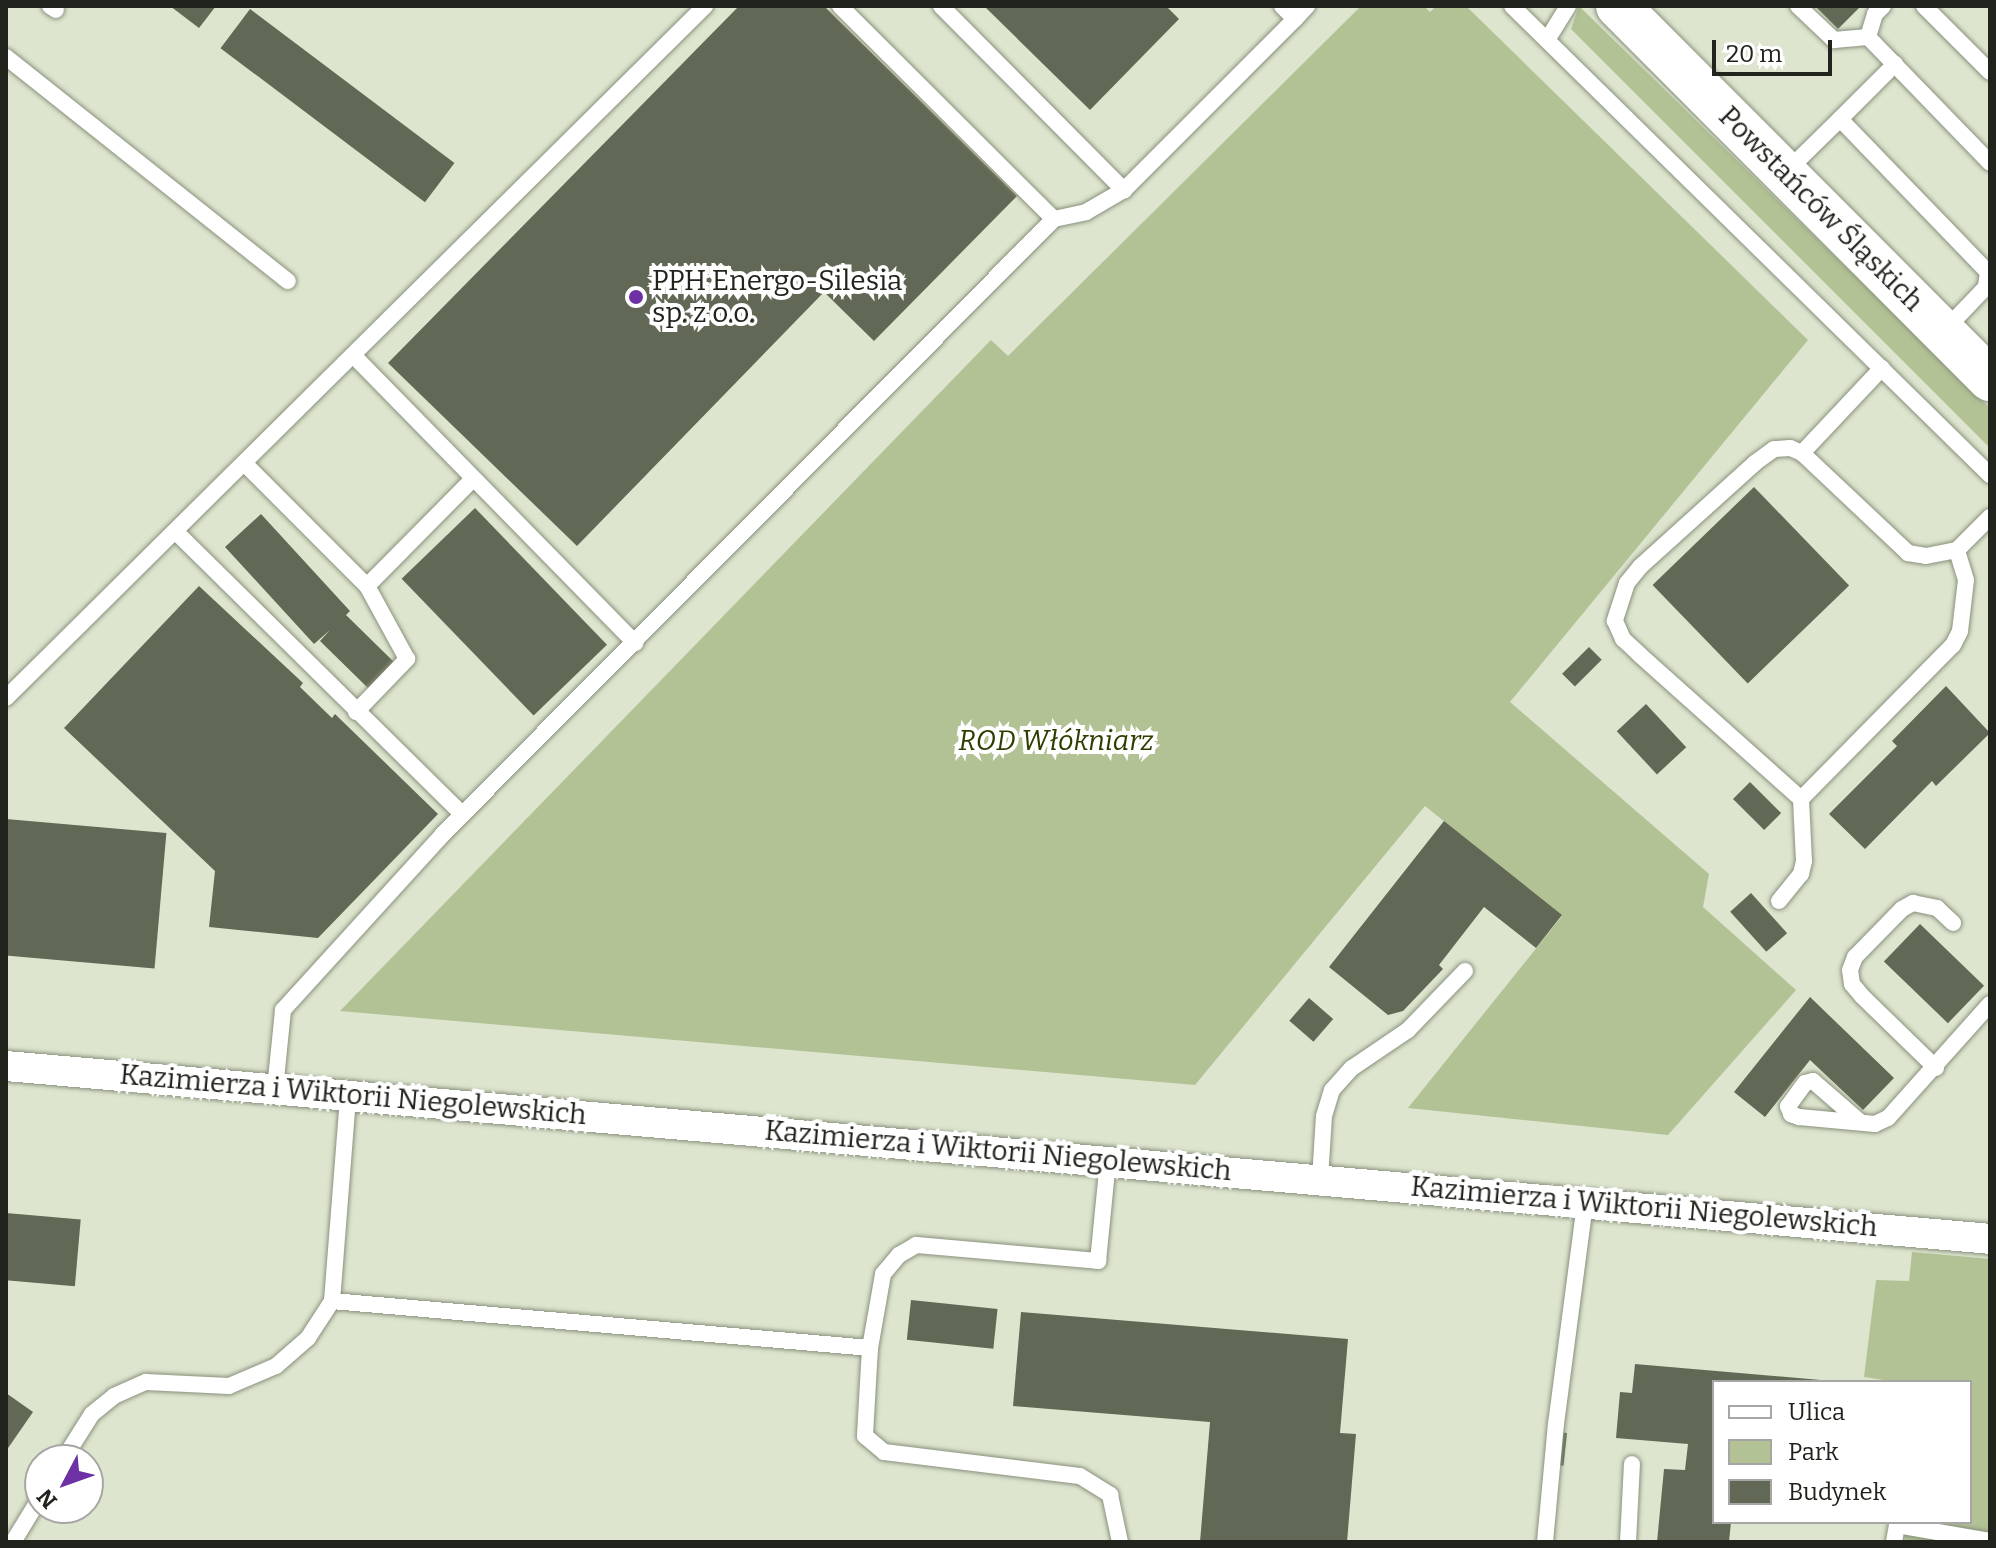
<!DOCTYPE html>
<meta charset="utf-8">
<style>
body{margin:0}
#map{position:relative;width:1996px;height:1548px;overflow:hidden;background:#dde5cf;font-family:Bitter,serif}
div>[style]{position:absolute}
.green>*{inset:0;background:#b2c295}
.building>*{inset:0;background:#616855;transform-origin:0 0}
.roads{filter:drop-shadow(0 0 2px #89917c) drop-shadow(0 0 2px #89917c)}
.lane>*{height:16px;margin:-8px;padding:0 8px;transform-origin:8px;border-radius:8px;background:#fff}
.street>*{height:30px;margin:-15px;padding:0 15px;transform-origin:15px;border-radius:15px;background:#fff}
.secondary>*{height:44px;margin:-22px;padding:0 22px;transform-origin:22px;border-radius:22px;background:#fff}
.dots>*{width:22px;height:22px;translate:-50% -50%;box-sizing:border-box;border:4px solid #fff;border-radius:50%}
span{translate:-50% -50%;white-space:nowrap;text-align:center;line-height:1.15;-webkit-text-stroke:8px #fff;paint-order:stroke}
.street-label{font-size:28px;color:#21241c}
.poi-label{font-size:28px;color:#21241c}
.left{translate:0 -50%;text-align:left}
.park-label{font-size:28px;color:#2e3e00;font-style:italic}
.frame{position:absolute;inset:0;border:8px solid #21241c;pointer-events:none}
.legend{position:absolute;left:1712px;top:1380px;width:260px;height:144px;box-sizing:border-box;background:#fff;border:2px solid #a6a7a4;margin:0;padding:10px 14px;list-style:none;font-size:24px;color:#21241c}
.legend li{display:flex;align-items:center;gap:16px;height:40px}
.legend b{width:40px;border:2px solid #a6a7a4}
.north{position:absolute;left:24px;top:1444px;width:80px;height:80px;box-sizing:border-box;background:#fff;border:2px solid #a6a7a4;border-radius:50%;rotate:229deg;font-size:22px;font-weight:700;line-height:32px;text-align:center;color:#21241c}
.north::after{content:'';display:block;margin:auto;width:28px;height:36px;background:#6e30a5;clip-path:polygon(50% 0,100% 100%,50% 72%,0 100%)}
.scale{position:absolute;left:1712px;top:40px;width:120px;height:36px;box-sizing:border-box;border:4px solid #21241c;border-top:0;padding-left:10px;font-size:24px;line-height:28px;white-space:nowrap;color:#21241c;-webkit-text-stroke:6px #fff;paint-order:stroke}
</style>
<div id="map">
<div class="green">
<div style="clip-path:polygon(1361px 6px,1424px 6px,1430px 12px,1436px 6px,1466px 6px,1808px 340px,1510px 702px,1709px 874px,1703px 907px,1796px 990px,1668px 1135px,1408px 1108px,1562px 916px,1425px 806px,1195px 1085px,340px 1011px,991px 340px,1008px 356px)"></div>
<div style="clip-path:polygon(1579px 6px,1990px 408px,1990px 448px,1571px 29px)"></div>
<div style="clip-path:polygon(1912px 1252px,1990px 1259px,1988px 1542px,1905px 1542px,1908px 1522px,1970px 1522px,1970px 1382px,1897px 1382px,1864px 1377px,1876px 1280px,1909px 1281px)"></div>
</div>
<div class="building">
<div style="clip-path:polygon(170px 6px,216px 6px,199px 28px)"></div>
<div style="clip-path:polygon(739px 6px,824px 6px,1017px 196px,874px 341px,824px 292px,577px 546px,388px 363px)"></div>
<div style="clip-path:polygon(984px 6px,1166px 6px,1179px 19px,1090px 110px)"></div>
<div style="clip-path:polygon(1815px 6px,1861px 6px,1838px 29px)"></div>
<div style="left:250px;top:9px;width:256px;height:49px;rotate:37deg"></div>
<div style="left:1754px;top:487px;width:137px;height:141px;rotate:46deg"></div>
<div style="left:475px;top:508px;width:190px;height:102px;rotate:46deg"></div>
<div style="clip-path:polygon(261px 514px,350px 611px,346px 615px,396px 664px,370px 690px,320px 641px,330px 630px,314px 644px,225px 547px)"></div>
<div style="clip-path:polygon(199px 586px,303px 683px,300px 687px,332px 718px,335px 714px,438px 814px,318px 938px,209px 927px,215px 871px,64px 728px)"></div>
<div style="left:1589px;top:647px;width:18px;height:38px;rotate:45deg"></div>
<div style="clip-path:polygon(1946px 686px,1990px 733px,1936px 786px,1932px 781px,1865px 849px,1829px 814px,1897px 746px,1892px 741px)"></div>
<div style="left:1646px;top:704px;width:59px;height:40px;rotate:47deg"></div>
<div style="left:1750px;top:782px;width:44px;height:24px;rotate:45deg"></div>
<div style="left:6px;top:819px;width:161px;height:136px;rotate:5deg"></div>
<div style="clip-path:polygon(1444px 821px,1562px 915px,1536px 948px,1484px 907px,1439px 965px,1443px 969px,1403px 1011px,1388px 1015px,1329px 967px)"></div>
<div style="left:1751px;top:893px;width:54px;height:28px;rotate:48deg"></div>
<div style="left:1920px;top:924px;width:89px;height:52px;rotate:44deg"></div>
<div style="clip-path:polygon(1810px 997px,1894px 1078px,1863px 1110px,1810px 1060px,1765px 1117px,1734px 1092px)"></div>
<div style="left:1309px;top:998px;width:32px;height:30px;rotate:41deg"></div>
<div style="left:6px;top:1213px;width:75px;height:67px;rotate:5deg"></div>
<div style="left:911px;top:1300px;width:87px;height:40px;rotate:6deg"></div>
<div style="clip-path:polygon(1021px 1312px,1348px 1339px,1340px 1433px,1356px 1434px,1347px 1542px,1200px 1542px,1210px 1422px,1013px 1406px)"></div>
<div style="clip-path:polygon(1635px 1364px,1821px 1380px,1714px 1382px,1714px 1522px,1731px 1522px,1729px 1542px,1657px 1542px,1664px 1469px,1685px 1470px,1688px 1444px,1616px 1438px,1620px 1392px,1632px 1393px)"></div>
<div style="clip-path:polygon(6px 1393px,33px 1412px,6px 1451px)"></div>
<div style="left:1557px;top:1432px;width:10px;height:33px;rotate:6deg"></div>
</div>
<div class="roads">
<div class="lane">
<div style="left:50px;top:6px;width:7px;rotate:34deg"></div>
<div style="left:840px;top:6px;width:302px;rotate:44.9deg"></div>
<div style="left:941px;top:6px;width:260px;rotate:45.2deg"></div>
<div style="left:1124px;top:190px;width:242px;rotate:-45deg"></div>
<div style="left:1282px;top:6px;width:18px;rotate:45deg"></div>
<div style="left:1295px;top:19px;width:18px;rotate:-47deg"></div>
<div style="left:1512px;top:6px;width:670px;rotate:44.46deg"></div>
<div style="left:1798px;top:6px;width:50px;rotate:43.4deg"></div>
<div style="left:1834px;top:40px;width:34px;rotate:-5deg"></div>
<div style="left:1883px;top:6px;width:11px;rotate:135deg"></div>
<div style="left:1875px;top:14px;width:24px;rotate:107deg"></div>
<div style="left:1868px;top:37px;width:175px;rotate:45.9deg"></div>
<div style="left:1924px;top:6px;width:93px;rotate:45deg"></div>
<div style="left:1547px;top:40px;width:40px;rotate:-58deg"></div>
<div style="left:6px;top:57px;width:360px;rotate:38.5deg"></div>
<div style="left:1840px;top:119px;width:78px;rotate:-45deg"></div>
<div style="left:1786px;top:172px;width:76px;rotate:-44.5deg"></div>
<div style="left:1840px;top:119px;width:213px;rotate:46deg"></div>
<div style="left:1988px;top:272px;width:15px;rotate:98deg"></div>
<div style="left:1986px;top:287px;width:61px;rotate:133.7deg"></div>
<div style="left:354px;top:356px;width:402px;rotate:45.6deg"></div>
<div style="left:1882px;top:368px;width:117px;rotate:133.3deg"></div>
<div style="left:1802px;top:453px;width:146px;rotate:43.3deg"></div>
<div style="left:1908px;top:553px;width:18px;rotate:9deg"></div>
<div style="left:1926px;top:556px;width:32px;rotate:-11deg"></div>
<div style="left:1957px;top:550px;width:47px;rotate:-45deg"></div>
<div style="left:1802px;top:453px;width:13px;rotate:-157deg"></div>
<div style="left:1790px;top:448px;width:16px;rotate:176deg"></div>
<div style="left:1774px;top:449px;width:24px;rotate:144deg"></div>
<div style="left:1755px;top:463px;width:155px;rotate:137.9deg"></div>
<div style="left:1640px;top:567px;width:21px;rotate:129deg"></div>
<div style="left:1627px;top:583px;width:40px;rotate:108deg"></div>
<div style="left:1615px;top:621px;width:20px;rotate:66deg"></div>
<div style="left:1623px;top:639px;width:23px;rotate:43deg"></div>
<div style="left:1640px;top:655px;width:216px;rotate:41.8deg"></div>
<div style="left:1801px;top:799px;width:216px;rotate:-45.4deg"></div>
<div style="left:1953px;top:645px;width:16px;rotate:-63deg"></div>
<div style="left:1960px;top:631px;width:51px;rotate:-83.3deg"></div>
<div style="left:1966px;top:580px;width:31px;rotate:-107deg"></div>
<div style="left:244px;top:463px;width:174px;rotate:45deg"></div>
<div style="left:175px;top:531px;width:404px;rotate:44.6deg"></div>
<div style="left:6px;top:698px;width:984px;rotate:-44.71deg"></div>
<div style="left:356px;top:712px;width:74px;rotate:-46.1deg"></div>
<div style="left:407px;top:659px;width:83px;rotate:-118.7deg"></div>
<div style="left:367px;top:586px;width:151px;rotate:-45.3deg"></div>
<div style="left:1779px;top:901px;width:35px;rotate:-51deg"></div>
<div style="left:1801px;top:874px;width:13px;rotate:-77deg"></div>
<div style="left:1804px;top:861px;width:62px;rotate:-92.8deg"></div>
<div style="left:1936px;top:1068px;width:103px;rotate:-135.8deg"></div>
<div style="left:1862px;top:996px;width:16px;rotate:-130deg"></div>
<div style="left:1852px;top:984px;width:14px;rotate:-98deg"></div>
<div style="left:1850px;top:970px;width:14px;rotate:-69deg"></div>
<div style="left:1855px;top:957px;width:67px;rotate:-45.6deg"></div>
<div style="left:1902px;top:909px;width:13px;rotate:-29deg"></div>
<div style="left:1913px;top:903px;width:25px;rotate:12deg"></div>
<div style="left:1937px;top:908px;width:22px;rotate:43deg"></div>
<div style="left:275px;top:1089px;width:79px;rotate:-84.2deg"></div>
<div style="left:283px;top:1010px;width:238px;rotate:-47.7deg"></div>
<div style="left:443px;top:834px;width:867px;rotate:-45.19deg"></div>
<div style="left:1054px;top:219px;width:33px;rotate:-12deg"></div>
<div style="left:1086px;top:212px;width:44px;rotate:-30.1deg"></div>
<div style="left:1859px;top:1121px;width:61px;rotate:-139deg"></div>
<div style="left:1813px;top:1081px;width:8px;rotate:166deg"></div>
<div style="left:1805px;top:1083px;width:29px;rotate:126deg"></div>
<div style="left:1788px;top:1106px;width:9px;rotate:69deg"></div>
<div style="left:1791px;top:1114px;width:9px;rotate:21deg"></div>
<div style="left:1799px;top:1117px;width:76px;rotate:5.3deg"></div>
<div style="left:1875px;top:1124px;width:14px;rotate:-25deg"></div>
<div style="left:1888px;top:1118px;width:153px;rotate:-48.2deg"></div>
<div style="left:1320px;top:1179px;width:63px;rotate:-86.4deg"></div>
<div style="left:1324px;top:1116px;width:27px;rotate:-73deg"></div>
<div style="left:1332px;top:1090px;width:30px;rotate:-48deg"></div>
<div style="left:1352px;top:1068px;width:68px;rotate:-34.2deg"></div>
<div style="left:1408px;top:1030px;width:82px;rotate:-46deg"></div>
<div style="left:332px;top:1301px;width:540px;rotate:4.99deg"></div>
<div style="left:870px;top:1348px;width:75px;rotate:-80deg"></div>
<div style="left:883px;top:1274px;width:25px;rotate:-50deg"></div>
<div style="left:899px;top:1255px;width:20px;rotate:-30deg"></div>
<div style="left:916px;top:1245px;width:183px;rotate:5deg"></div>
<div style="left:1098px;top:1261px;width:101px;rotate:-84.3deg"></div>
<div style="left:870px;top:1348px;width:88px;rotate:93.3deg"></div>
<div style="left:865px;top:1436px;width:25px;rotate:40deg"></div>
<div style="left:884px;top:1452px;width:197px;rotate:7deg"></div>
<div style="left:1080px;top:1476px;width:36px;rotate:32deg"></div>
<div style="left:1110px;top:1495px;width:48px;rotate:78deg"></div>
<div style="left:63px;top:1460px;width:54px;rotate:-57.8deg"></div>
<div style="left:92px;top:1414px;width:28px;rotate:-39deg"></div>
<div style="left:114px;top:1396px;width:35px;rotate:-24deg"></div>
<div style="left:146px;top:1382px;width:83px;rotate:2.8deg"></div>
<div style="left:229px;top:1386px;width:51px;rotate:-23.1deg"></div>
<div style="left:276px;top:1366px;width:43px;rotate:-41.2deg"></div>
<div style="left:308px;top:1338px;width:44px;rotate:-57deg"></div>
<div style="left:332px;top:1301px;width:206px;rotate:-85.5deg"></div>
<div style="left:13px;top:1542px;width:52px;rotate:-58.5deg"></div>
<div style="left:1545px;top:1542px;width:119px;rotate:-84.7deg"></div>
<div style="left:1556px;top:1424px;width:223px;rotate:-82.5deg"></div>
<div style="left:1628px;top:1542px;width:78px;rotate:-87.1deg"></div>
<div style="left:1894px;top:1542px;width:17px;rotate:-80deg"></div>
<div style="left:1897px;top:1525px;width:94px;rotate:9.8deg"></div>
</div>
<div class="street">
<div style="left:6px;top:1066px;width:1992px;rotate:4.98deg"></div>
</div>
<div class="secondary">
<div style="left:1618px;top:6px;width:527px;rotate:45.08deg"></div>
</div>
</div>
<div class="dots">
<div style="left:636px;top:297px;background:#6e30a5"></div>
</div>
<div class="street-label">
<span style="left:1821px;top:209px;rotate:45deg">Powstańców Śląskich</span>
<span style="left:353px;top:1095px;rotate:5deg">Kazimierza i Wiktorii Niegolewskich</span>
<span style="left:998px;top:1151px;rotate:5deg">Kazimierza i Wiktorii Niegolewskich</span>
<span style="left:1644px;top:1207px;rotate:5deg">Kazimierza i Wiktorii Niegolewskich</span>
</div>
<div class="poi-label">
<span class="left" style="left:652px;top:297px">PPH Energo-Silesia<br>sp. z o.o.</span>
</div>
<div class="park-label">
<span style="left:1056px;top:741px">ROD Włókniarz</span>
</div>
<div class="frame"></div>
<ul class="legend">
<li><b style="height:10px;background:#fff"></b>Ulica</li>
<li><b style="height:22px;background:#b2c295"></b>Park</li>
<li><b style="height:22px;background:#616855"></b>Budynek</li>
</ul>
<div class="north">N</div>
<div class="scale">20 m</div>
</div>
